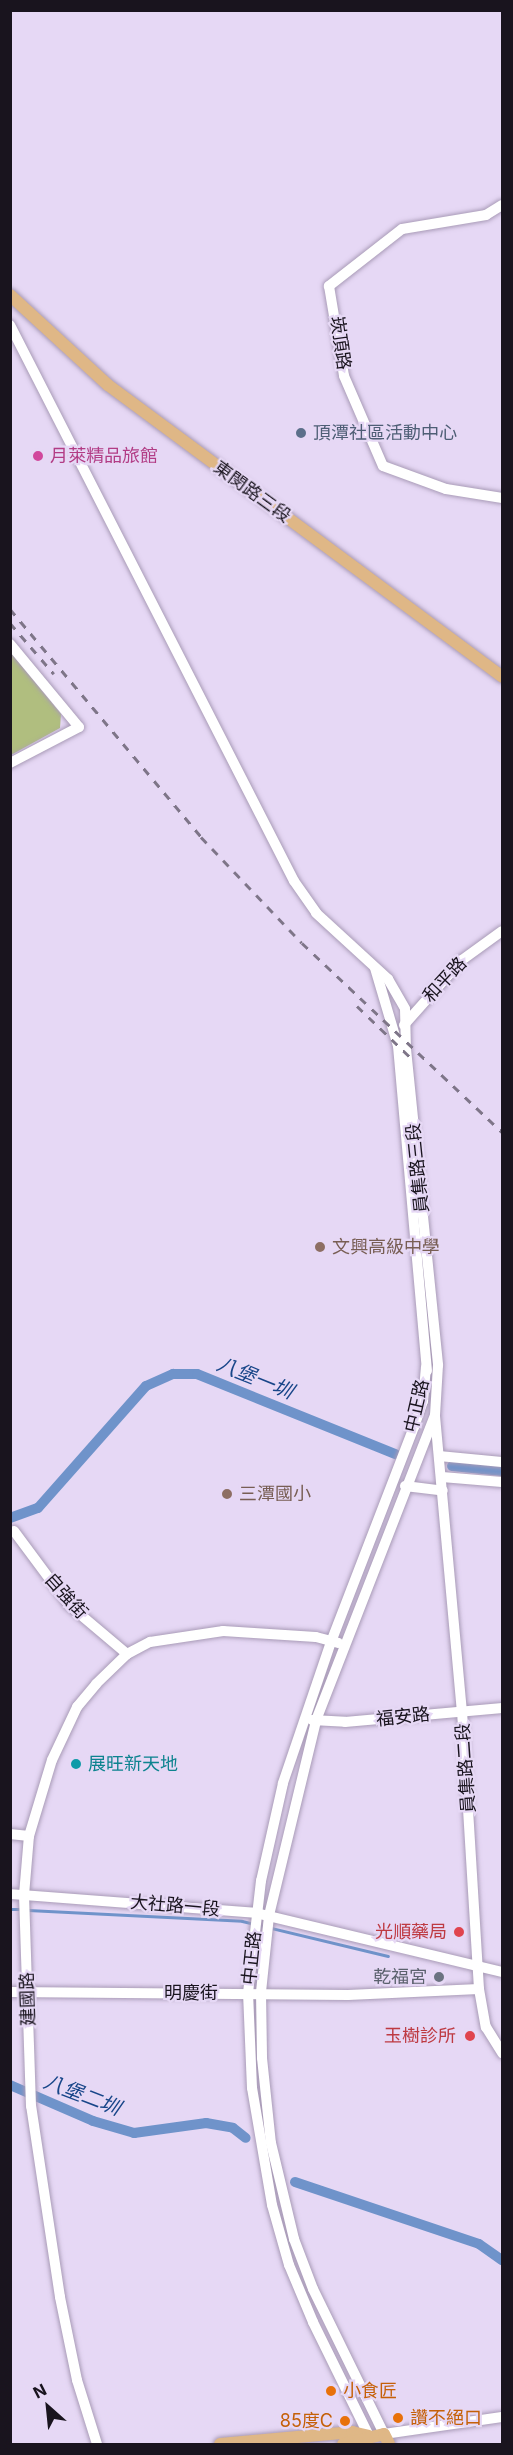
<!DOCTYPE html>
<meta charset="utf-8">
<style>
body{margin:0}
#map{position:relative;width:513px;height:2455px;overflow:hidden;background:#e6d8f5;font-family:Inter,"Noto Sans TC",sans-serif}
div>[style]{position:absolute}
.green>*{inset:0;background:#b0be7f}
.stream>*{height:3px;margin:-1.5px;padding:0 1.5px;transform-origin:1.5px;border-radius:1.5px;background:#6f93ca}
.canal>*{height:10px;margin:-5px;padding:0 5px;transform-origin:5px;border-radius:5px;background:#6f93ca}
.roads{filter:drop-shadow(0 0 2px #a99bb7) drop-shadow(0 0 2px #a99bb7)}
.minor>*{height:10px;margin:-5px;padding:0 5px;transform-origin:5px;border-radius:5px;background:#fff}
.major>*{height:12px;margin:-6px;padding:0 6px;transform-origin:6px;border-radius:6px;background:#dfb786}
.rail>*{height:3px;margin-top:-1.5px;transform-origin:0;background:repeating-linear-gradient(90deg,#7e7588 0 8px,transparent 0 16px)}
.dots>*{width:16px;height:16px;translate:-50% -50%;box-sizing:border-box;border:3px solid #e6d8f5;border-radius:50%}
span{translate:-50% -50%;white-space:nowrap;text-align:center;line-height:1.15;-webkit-text-stroke:4.5px #e6d8f5;paint-order:stroke}
.street-label{font-size:18px;color:#19141e}
.service-label{font-size:18px;color:#4e5e75}
.left{translate:0 -50%;text-align:left}
.hotel-label{font-size:18px;color:#b23c85}
.education-label{font-size:18px;color:#785e54}
.culture-label{font-size:18px;color:#0d838f}
.health-label{font-size:18px;color:#be3a42}
.right{translate:-100% -50%;text-align:right}
.worship-label{font-size:18px;color:#5b616d}
.food-label{font-size:18px;color:#c56008}
.water-label{font-size:20px;color:#184689;font-style:italic}
.frame{position:absolute;inset:0;border:12px solid #19141e;pointer-events:none}
.north{position:absolute;left:18px;top:2377px;width:60px;height:60px;-webkit-text-stroke:4px #e6d8f5;paint-order:stroke;rotate:333deg;font-size:16px;font-weight:700;line-height:24px;text-align:center;color:#19141e}
.north::after{content:'';display:block;margin:auto;width:21px;height:27px;background:#19141e;clip-path:polygon(50% 0,100% 100%,50% 72%,0 100%)}
</style>
<div id="map">
<div class="green">
<div style="clip-path:polygon(11px 653px,61px 714px,60px 728px,11px 755px)"></div>
</div>
<div class="stream">
<div style="left:10px;top:1909px;width:11px"></div>
<div style="left:28px;top:1910px;width:214px;rotate:2.9deg"></div>
<div style="left:242px;top:1921px;width:150px;rotate:13.5deg"></div>
</div>
<div class="canal">
<div style="left:452px;top:1466px;width:50px;rotate:5.7deg"></div>
<div style="left:10px;top:1518px;width:30px;rotate:-20deg"></div>
<div style="left:38px;top:1508px;width:163px;rotate:-48.5deg"></div>
<div style="left:146px;top:1386px;width:30px;rotate:-24deg"></div>
<div style="left:173px;top:1374px;width:24px"></div>
<div style="left:197px;top:1374px;width:214px;rotate:22deg"></div>
<div style="left:10px;top:2085px;width:90px;rotate:23.4deg"></div>
<div style="left:93px;top:2121px;width:43px;rotate:16.3deg"></div>
<div style="left:134px;top:2133px;width:73px;rotate:-7.9deg"></div>
<div style="left:206px;top:2123px;width:27px;rotate:10deg"></div>
<div style="left:233px;top:2128px;width:16px;rotate:38deg"></div>
<div style="left:295px;top:2182px;width:194px;rotate:18.6deg"></div>
<div style="left:479px;top:2244px;width:28px;rotate:35deg"></div>
</div>
<div class="roads">
<div class="minor">
<div style="left:502px;top:205px;width:19px;rotate:148deg"></div>
<div style="left:486px;top:215px;width:85px;rotate:170.5deg"></div>
<div style="left:402px;top:229px;width:93px;rotate:142deg"></div>
<div style="left:329px;top:286px;width:91px;rotate:80.5deg"></div>
<div style="left:344px;top:376px;width:98px;rotate:66.6deg"></div>
<div style="left:383px;top:466px;width:67px;rotate:20.1deg"></div>
<div style="left:446px;top:489px;width:57px;rotate:9.1deg"></div>
<div style="left:10px;top:325px;width:624px;rotate:62.94deg"></div>
<div style="left:294px;top:881px;width:39px;rotate:55deg"></div>
<div style="left:316px;top:913px;width:98px;rotate:42.5deg"></div>
<div style="left:388px;top:979px;width:34px;rotate:60deg"></div>
<div style="left:405px;top:1009px;width:40px;rotate:88.6deg"></div>
<div style="left:406px;top:1049px;width:318px;rotate:84.2deg"></div>
<div style="left:438px;top:1365px;width:50px;rotate:93.4deg"></div>
<div style="left:435px;top:1415px;width:328px;rotate:111.3deg"></div>
<div style="left:316px;top:1721px;width:201px;rotate:103.6deg"></div>
<div style="left:269px;top:1916px;width:76px;rotate:96deg"></div>
<div style="left:261px;top:1992px;width:66px;rotate:89.1deg"></div>
<div style="left:262px;top:2058px;width:85px;rotate:84deg"></div>
<div style="left:271px;top:2143px;width:99px;rotate:76.5deg"></div>
<div style="left:294px;top:2239px;width:53px;rotate:69.2deg"></div>
<div style="left:313px;top:2289px;width:161px;rotate:63.9deg"></div>
<div style="left:384px;top:2434px;width:119px;rotate:-8.2deg"></div>
<div style="left:10px;top:644px;width:108px;rotate:50.3deg"></div>
<div style="left:79px;top:727px;width:78px;rotate:152.4deg"></div>
<div style="left:375px;top:968px;width:81px;rotate:73.6deg"></div>
<div style="left:398px;top:1046px;width:326px;rotate:84.9deg"></div>
<div style="left:404px;top:1025px;width:87px;rotate:-48.3deg"></div>
<div style="left:462px;top:960px;width:49px;rotate:-35.9deg"></div>
<div style="left:435px;top:1416px;width:296px;rotate:84.8deg"></div>
<div style="left:462px;top:1711px;width:279px;rotate:86.5deg"></div>
<div style="left:479px;top:1989px;width:39px;rotate:80deg"></div>
<div style="left:486px;top:2027px;width:31px;rotate:58deg"></div>
<div style="left:439px;top:1456px;width:63px;rotate:5.4deg"></div>
<div style="left:442px;top:1477px;width:60px;rotate:4.8deg"></div>
<div style="left:405px;top:1486px;width:38px;rotate:7deg"></div>
<div style="left:14px;top:1531px;width:92px;rotate:53.4deg"></div>
<div style="left:69px;top:1605px;width:76px;rotate:40.2deg"></div>
<div style="left:312px;top:1720px;width:33px;rotate:3deg"></div>
<div style="left:345px;top:1722px;width:158px;rotate:-5.1deg"></div>
<div style="left:10px;top:1834px;width:19px;rotate:6deg"></div>
<div style="left:10px;top:1894px;width:247px;rotate:4.4deg"></div>
<div style="left:256px;top:1913px;width:253px;rotate:13.5deg"></div>
<div style="left:10px;top:1992px;width:338px;rotate:0.5deg"></div>
<div style="left:348px;top:1995px;width:131px;rotate:-2.6deg"></div>
<div style="left:369px;top:2436px;width:127px;rotate:-116.2deg"></div>
<div style="left:313px;top:2322px;width:62px;rotate:-112.8deg"></div>
<div style="left:289px;top:2265px;width:62px;rotate:-105.8deg"></div>
<div style="left:272px;top:2205px;width:119px;rotate:-99.7deg"></div>
<div style="left:252px;top:2088px;width:95px;rotate:-92.4deg"></div>
<div style="left:248px;top:1993px;width:113px;rotate:-83.4deg"></div>
<div style="left:261px;top:1881px;width:100px;rotate:-77.3deg"></div>
<div style="left:283px;top:1783px;width:149px;rotate:-71.2deg"></div>
<div style="left:331px;top:1642px;width:230px;rotate:-68.9deg"></div>
<div style="left:414px;top:1427px;width:28px;rotate:-71deg"></div>
<div style="left:423px;top:1401px;width:34px;rotate:-85deg"></div>
<div style="left:97px;top:2444px;width:67px;rotate:-107.4deg"></div>
<div style="left:77px;top:2380px;width:85px;rotate:-101.6deg"></div>
<div style="left:60px;top:2297px;width:193px;rotate:-98.6deg"></div>
<div style="left:31px;top:2106px;width:211px;rotate:-91.9deg"></div>
<div style="left:24px;top:1895px;width:59px;rotate:-85.2deg"></div>
<div style="left:29px;top:1836px;width:79px;rotate:-73.2deg"></div>
<div style="left:52px;top:1760px;width:59px;rotate:-64.7deg"></div>
<div style="left:77px;top:1707px;width:30px;rotate:-50deg"></div>
<div style="left:96px;top:1684px;width:43px;rotate:-44.1deg"></div>
<div style="left:127px;top:1654px;width:26px;rotate:-28deg"></div>
<div style="left:150px;top:1642px;width:74px;rotate:-8.6deg"></div>
<div style="left:223px;top:1631px;width:93px;rotate:3.7deg"></div>
<div style="left:316px;top:1637px;width:23px;rotate:15deg"></div>
</div>
<div class="major">
<div style="left:10px;top:295px;width:133px;rotate:42.6deg"></div>
<div style="left:108px;top:385px;width:490px;rotate:36.5deg"></div>
<div style="left:220px;top:2444px;width:133px;rotate:-5.2deg"></div>
<div style="left:352px;top:2432px;width:17px;rotate:13deg"></div>
<div style="left:343px;top:2444px;width:42px;rotate:-13.7deg"></div>
<div style="left:384px;top:2434px;width:11px;rotate:63deg"></div>
</div>
</div>
<div class="rail">
<div style="left:10px;top:609px;width:297px;rotate:50deg"></div>
<div style="left:201px;top:837px;width:146px;rotate:46.4deg"></div>
<div style="left:302px;top:943px;width:275px;rotate:43.4deg"></div>
<div style="left:10px;top:623px;width:67px;rotate:49.2deg"></div>
<div style="left:357px;top:1006px;width:75px;rotate:43.9deg"></div>
</div>
<div class="dots">
<div style="left:301px;top:433px;background:#5c6f8a"></div>
<div style="left:38px;top:456px;background:#d1479c"></div>
<div style="left:320px;top:1247px;background:#8d6e63"></div>
<div style="left:227px;top:1494px;background:#8d6e63"></div>
<div style="left:76px;top:1764px;background:#0f9aa8"></div>
<div style="left:459px;top:1932px;background:#e0444e"></div>
<div style="left:439px;top:1977px;background:#6b7280"></div>
<div style="left:470px;top:2036px;background:#e0444e"></div>
<div style="left:331px;top:2391px;background:#e8710a"></div>
<div style="left:398px;top:2418px;background:#e8710a"></div>
<div style="left:345px;top:2421px;background:#e8710a"></div>
</div>
<div class="street-label">
<span style="left:340px;top:343px;rotate:82deg">崁頂路</span>
<span style="left:252px;top:492px;rotate:36deg">東閔路三段</span>
<span style="left:445px;top:980px;rotate:-47deg">和平路</span>
<span style="left:418px;top:1168px;rotate:-96deg">員集路三段</span>
<span style="left:417px;top:1406px;rotate:-77deg">中正路</span>
<span style="left:66px;top:1596px;rotate:48deg">自強街</span>
<span style="left:403px;top:1717px;rotate:-6deg">福安路</span>
<span style="left:466px;top:1768px;rotate:-94deg">員集路二段</span>
<span style="left:175px;top:1906px;rotate:5deg">大社路一段</span>
<span style="left:252px;top:1958px;rotate:-84deg">中正路</span>
<span style="left:191px;top:1993px">明慶街</span>
<span style="left:28px;top:1999px;rotate:-92deg">建國路</span>
</div>
<div class="service-label">
<span class="left" style="left:313px;top:433px">頂潭社區活動中心</span>
</div>
<div class="hotel-label">
<span class="left" style="left:50px;top:456px">月萊精品旅館</span>
</div>
<div class="education-label">
<span class="left" style="left:332px;top:1247px">文興高級中學</span>
<span class="left" style="left:239px;top:1494px">三潭國小</span>
</div>
<div class="culture-label">
<span class="left" style="left:88px;top:1764px">展旺新天地</span>
</div>
<div class="health-label">
<span class="right" style="left:447px;top:1932px">光順藥局</span>
<span class="right" style="left:456px;top:2036px">玉樹診所</span>
</div>
<div class="worship-label">
<span class="right" style="left:427px;top:1977px">乾福宮</span>
</div>
<div class="food-label">
<span class="left" style="left:343px;top:2391px">小食匠</span>
<span class="left" style="left:410px;top:2418px">讚不絕口</span>
<span class="right" style="left:333px;top:2421px">85度C</span>
</div>
<div class="water-label">
<span style="left:255px;top:1378px;rotate:22deg">八堡一圳</span>
<span style="left:82px;top:2095px;rotate:21deg">八堡二圳</span>
</div>
<div class="frame"></div>
<div class="north">N</div>
</div>
